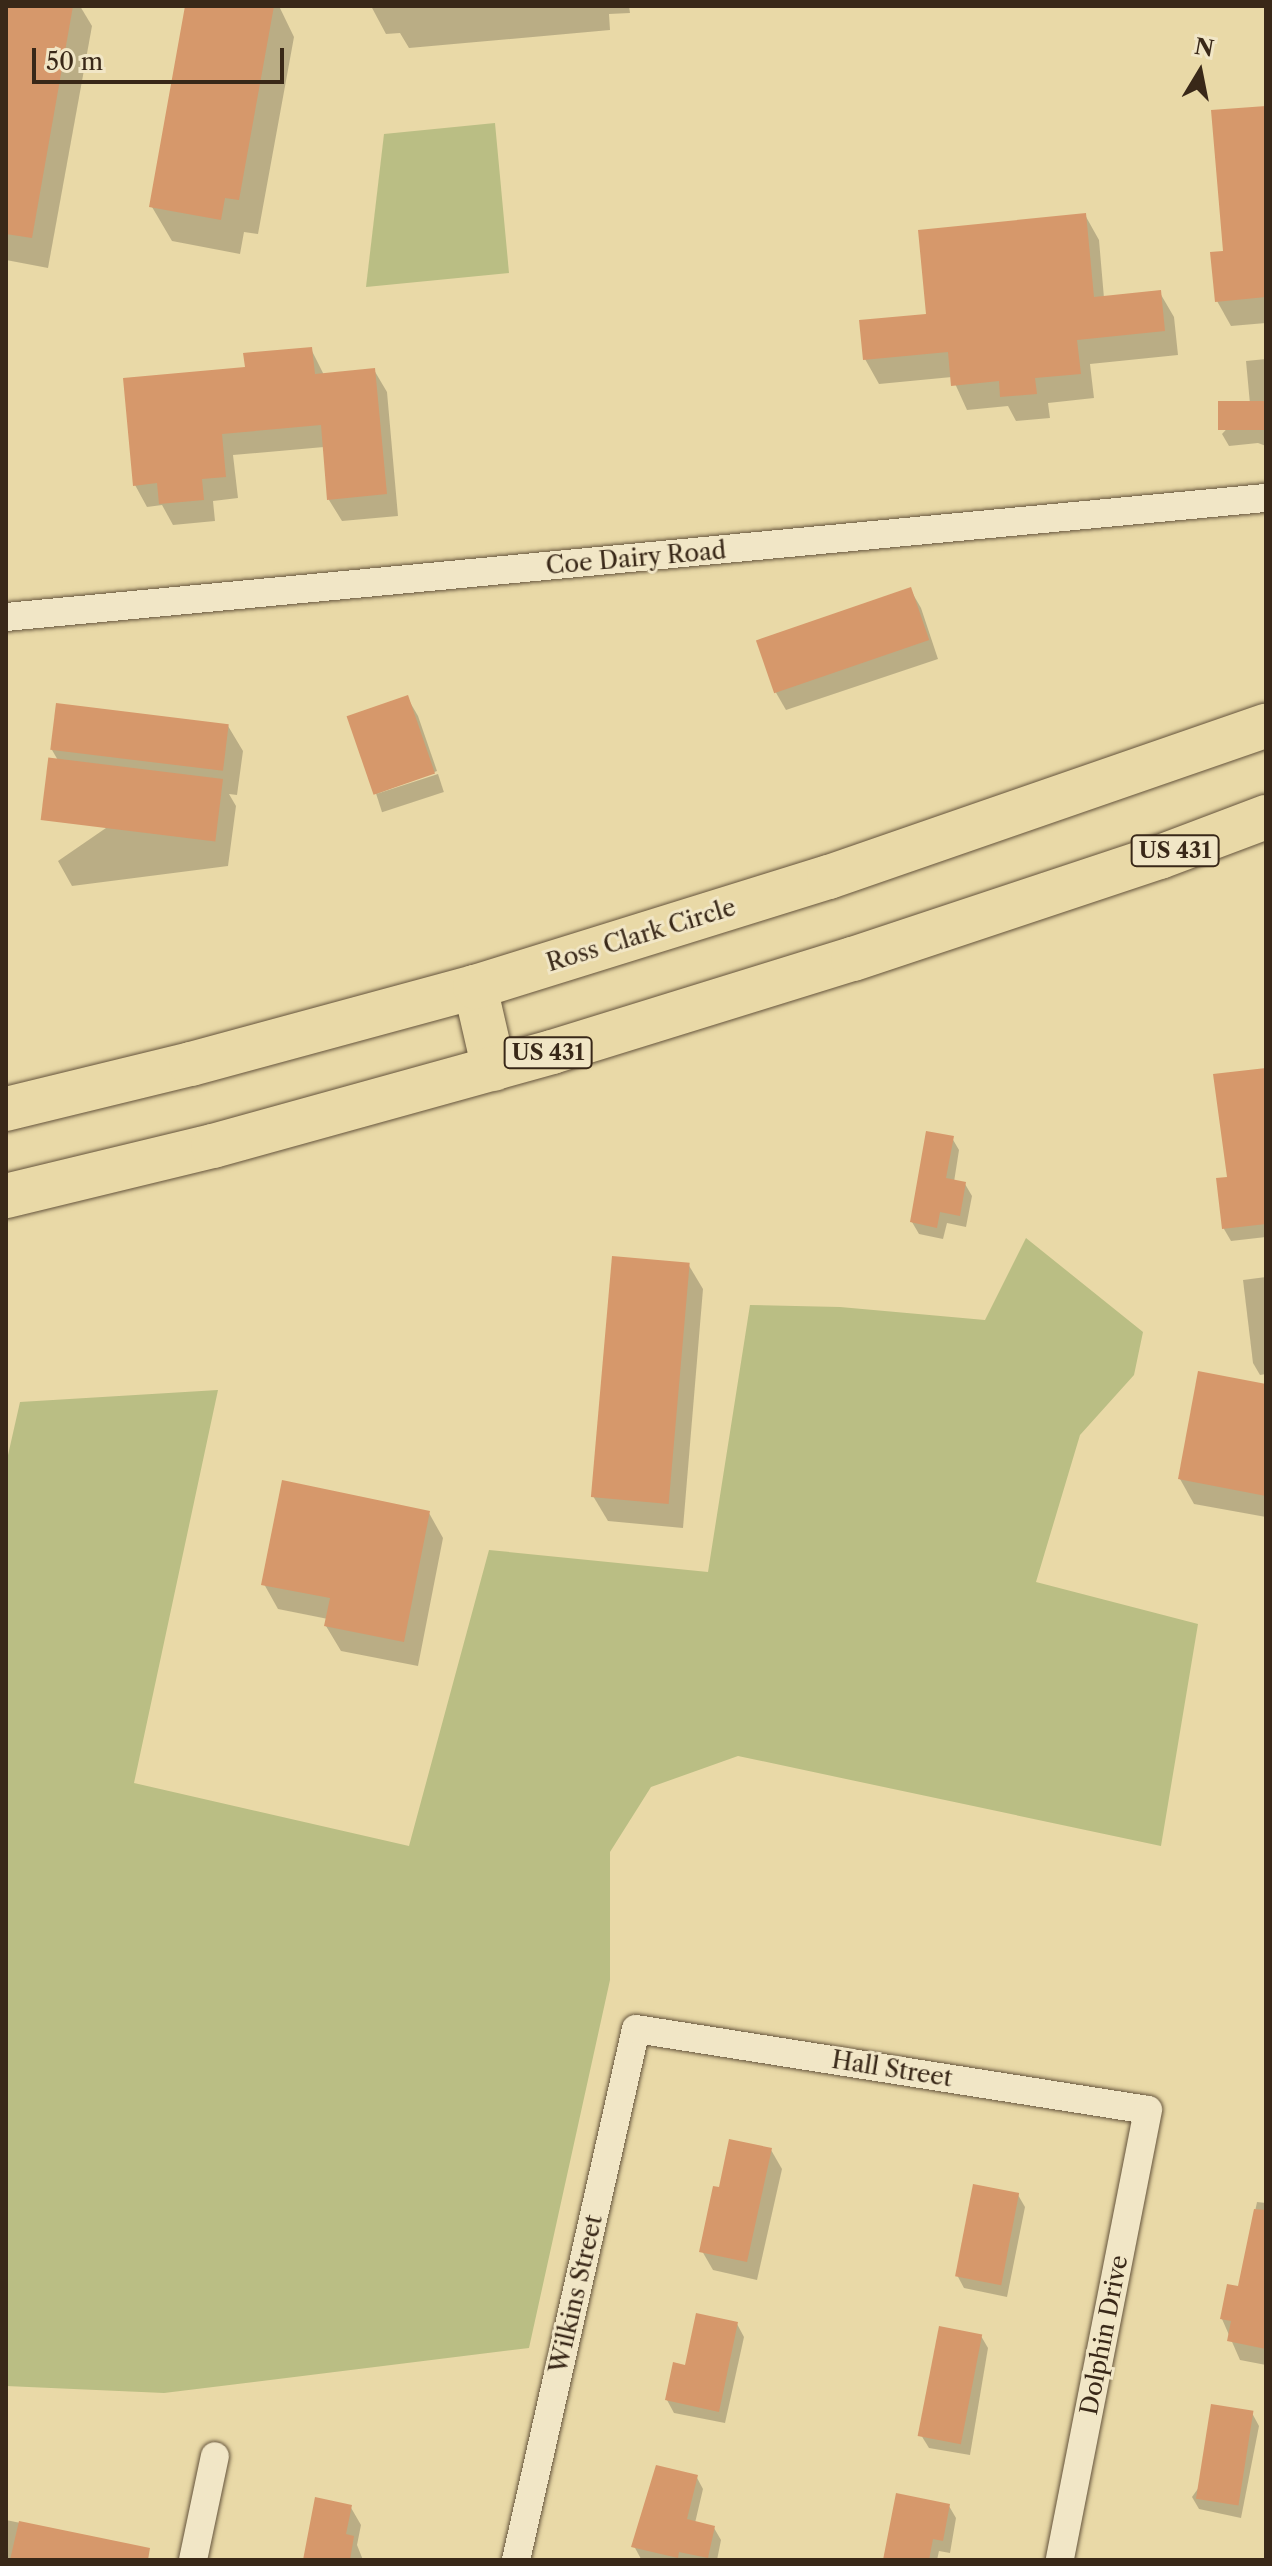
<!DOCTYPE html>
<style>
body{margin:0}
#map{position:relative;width:1272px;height:2566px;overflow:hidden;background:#e9d9a7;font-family:"Libre Caslon Text",serif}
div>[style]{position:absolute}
.green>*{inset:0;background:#babe84}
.shadow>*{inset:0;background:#0003;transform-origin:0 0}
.building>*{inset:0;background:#d6986b;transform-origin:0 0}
.roads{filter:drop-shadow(0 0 2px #65543c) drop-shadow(0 0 2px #65543c)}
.street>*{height:28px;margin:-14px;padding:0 14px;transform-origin:14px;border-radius:14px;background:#f1e6c6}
.highway>*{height:44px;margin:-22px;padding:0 22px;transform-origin:22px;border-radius:22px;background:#e9d9a7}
span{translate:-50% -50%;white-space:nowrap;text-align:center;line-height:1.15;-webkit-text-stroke:6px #f1e6c6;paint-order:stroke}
.shield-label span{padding:2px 6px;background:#f1e6c6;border:2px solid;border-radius:6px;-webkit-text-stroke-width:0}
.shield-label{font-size:22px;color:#392818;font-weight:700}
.street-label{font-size:24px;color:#392818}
.frame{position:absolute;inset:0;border:8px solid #392818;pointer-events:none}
.north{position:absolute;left:1160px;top:32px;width:80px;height:80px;-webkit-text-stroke:6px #f1e6c6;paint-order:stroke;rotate:10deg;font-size:22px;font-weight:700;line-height:32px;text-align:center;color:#392818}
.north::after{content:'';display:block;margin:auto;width:28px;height:36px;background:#392818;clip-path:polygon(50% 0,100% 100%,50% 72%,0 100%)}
.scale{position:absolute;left:32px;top:48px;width:252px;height:36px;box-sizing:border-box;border:4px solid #392818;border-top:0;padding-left:10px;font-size:24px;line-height:28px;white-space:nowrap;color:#392818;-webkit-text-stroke:6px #f1e6c6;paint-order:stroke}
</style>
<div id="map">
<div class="green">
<div style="clip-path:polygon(495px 123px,509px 273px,366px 287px,384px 134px)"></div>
<div style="clip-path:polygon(1026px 1238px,1143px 1332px,1134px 1375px,1080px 1435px,1036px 1582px,1198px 1624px,1161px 1846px,738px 1756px,651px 1787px,610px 1852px,610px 1980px,529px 2348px,164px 2393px,6px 2386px,6px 1464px,20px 1402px,218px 1390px,134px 1783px,409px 1846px,489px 1550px,708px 1572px,750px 1305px,840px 1307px,985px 1320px)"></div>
</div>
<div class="shadow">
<div style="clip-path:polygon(6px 6px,80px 6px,92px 26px,48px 268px,6px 260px)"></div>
<div style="clip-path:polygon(187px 6px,279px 6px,294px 37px,258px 234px,244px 232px,240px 254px,172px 241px,152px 207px)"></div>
<div style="clip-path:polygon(371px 6px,629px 6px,630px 13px,609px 14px,610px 30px,409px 48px,400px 33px,386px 34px)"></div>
<div style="clip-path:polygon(1266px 108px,1266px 323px,1231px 326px,1217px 301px,1226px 252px)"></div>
<div style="clip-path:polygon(1085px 215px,1099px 240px,1104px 298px,1160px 293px,1174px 317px,1178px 355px,1090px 364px,1094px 398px,1048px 403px,1050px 418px,1016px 421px,1008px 406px,967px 410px,952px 377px,879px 384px,865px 359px)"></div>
<div style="clip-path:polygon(311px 349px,324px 375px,374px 370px,387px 392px,398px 516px,342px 521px,329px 500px,324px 447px,233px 455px,238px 498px,213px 501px,215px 521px,173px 525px,162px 505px,147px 507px,135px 485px,247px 369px)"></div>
<div style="clip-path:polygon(1266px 359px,1266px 446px,1258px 443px,1229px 446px,1222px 434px,1250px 404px,1246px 361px)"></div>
<div style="clip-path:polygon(910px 589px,921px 608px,938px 659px,786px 710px,775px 691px)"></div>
<div style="clip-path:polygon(407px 697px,418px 716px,437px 771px,376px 794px,349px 718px)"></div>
<div style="clip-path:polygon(228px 726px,243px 751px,237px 795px,229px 794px,236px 806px,228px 866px,72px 886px,58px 861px,167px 786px,66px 774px,52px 750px)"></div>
<div style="left:438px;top:774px;width:19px;height:65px;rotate:72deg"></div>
<div style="clip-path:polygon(1266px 1072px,1266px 1237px,1231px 1241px,1224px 1229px,1229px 1178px)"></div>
<div style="clip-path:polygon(952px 1138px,959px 1150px,954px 1182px,965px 1184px,972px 1196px,966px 1227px,947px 1223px,943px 1239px,919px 1234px,912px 1222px)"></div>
<div style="clip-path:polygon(688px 1264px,703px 1289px,683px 1528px,608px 1521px,593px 1496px)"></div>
<div style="clip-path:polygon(1266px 1277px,1266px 1374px,1260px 1375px,1253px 1363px,1243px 1280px)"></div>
<div style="clip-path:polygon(1266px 1386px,1266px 1517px,1194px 1504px,1180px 1479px)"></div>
<div style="clip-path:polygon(429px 1513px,443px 1538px,418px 1666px,341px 1651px,326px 1626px,328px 1619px,278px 1609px,264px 1584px)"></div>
<div style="clip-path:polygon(771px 2150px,782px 2169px,757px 2280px,713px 2270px,702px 2251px,720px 2189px)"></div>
<div style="clip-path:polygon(1018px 2195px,1025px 2207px,1007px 2297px,964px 2288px,957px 2275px)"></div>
<div style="clip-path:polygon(1257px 2202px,1266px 2203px,1266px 2365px,1240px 2360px,1222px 2319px,1239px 2288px)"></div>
<div style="clip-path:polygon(737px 2324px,744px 2337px,725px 2423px,674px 2413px,667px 2400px,687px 2367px)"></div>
<div style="clip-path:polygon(981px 2336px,988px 2348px,970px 2455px,929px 2448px,921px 2435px)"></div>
<div style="clip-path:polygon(1252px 2413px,1259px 2426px,1241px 2518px,1199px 2509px,1192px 2497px)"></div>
<div style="clip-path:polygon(696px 2476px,703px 2489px,695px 2523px,714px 2528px,721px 2540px,717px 2560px,641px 2559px,634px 2546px)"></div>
<div style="clip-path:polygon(350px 2506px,361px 2525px,357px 2545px,363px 2560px,306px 2560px)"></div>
<div style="clip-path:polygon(949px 2506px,956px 2518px,950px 2553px,939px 2551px,937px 2560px,885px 2560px)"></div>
<div style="clip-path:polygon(6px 2520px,108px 2541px,116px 2560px,6px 2560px)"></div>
</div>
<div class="building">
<div style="clip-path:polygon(6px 6px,73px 6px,32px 238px,6px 234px)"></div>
<div style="clip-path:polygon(185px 6px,274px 6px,239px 200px,225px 198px,221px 220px,149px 207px)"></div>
<div style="clip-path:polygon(1266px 106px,1266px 297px,1215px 302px,1210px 252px,1223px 251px,1211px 110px)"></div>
<div style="clip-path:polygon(1086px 213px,1094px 297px,1161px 290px,1165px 331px,1077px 340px,1081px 374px,1035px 378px,1037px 394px,1000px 397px,999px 381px,951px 386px,948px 352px,863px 360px,859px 320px,926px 314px,918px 230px)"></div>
<div style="clip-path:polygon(312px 347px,315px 374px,375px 368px,387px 494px,327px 500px,321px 425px,222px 434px,226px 477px,202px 479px,204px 500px,159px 504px,157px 483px,133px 486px,123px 378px,245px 367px,243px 353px)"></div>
<div style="left:1266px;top:401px;width:29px;height:48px;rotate:90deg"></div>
<div style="left:911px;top:587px;width:56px;height:164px;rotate:71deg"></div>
<div style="left:408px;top:695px;width:83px;height:65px;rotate:71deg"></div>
<div style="left:56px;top:703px;width:174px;height:47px;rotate:7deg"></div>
<div style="left:223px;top:779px;width:63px;height:176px;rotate:97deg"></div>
<div style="clip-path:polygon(1266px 1068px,1266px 1224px,1222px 1229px,1216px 1178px,1227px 1177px,1213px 1074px)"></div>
<div style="clip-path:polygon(926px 1131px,954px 1136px,946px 1178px,966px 1182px,960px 1216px,940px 1212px,937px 1228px,910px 1222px)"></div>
<div style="left:612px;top:1256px;width:78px;height:242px;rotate:5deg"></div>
<div style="clip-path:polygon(1198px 1371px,1266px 1384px,1266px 1496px,1178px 1479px)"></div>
<div style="clip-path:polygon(282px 1480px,430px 1511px,404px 1642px,324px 1626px,330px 1598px,261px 1585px)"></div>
<div style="clip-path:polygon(729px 2139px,772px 2148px,747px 2262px,699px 2252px,713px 2186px,719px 2187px)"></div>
<div style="left:973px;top:2184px;width:47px;height:94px;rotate:11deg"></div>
<div style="clip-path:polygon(1254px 2209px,1266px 2210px,1266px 2349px,1227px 2341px,1231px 2321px,1220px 2319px,1227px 2284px,1238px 2286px)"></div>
<div style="clip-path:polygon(696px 2313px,738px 2322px,719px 2412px,665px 2400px,673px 2362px,685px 2365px)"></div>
<div style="left:939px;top:2326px;width:44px;height:112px;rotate:11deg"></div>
<div style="left:1211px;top:2404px;width:43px;height:96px;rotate:9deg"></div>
<div style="clip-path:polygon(656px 2465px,698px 2475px,687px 2519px,715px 2526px,708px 2558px,679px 2552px,678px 2558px,631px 2547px)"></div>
<div style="clip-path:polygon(896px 2493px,950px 2504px,943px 2541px,933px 2539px,929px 2560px,883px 2560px)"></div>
<div style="clip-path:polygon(315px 2497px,352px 2505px,346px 2534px,354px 2536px,350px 2560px,303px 2560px)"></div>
<div style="clip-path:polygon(19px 2521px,150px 2548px,148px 2560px,10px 2560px)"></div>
</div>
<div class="roads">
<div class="street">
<div style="left:6px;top:617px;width:1266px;rotate:-5.4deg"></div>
<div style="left:193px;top:2560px;width:106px;rotate:-78.1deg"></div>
<div style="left:516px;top:2560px;width:544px;rotate:-77.27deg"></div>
<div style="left:636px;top:2029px;width:518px;rotate:8.99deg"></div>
<div style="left:1148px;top:2110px;width:459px;rotate:101.1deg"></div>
</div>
<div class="highway">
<div style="left:475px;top:987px;width:84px;rotate:77deg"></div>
<div style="left:6px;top:1109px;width:190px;rotate:-13.7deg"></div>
<div style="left:191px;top:1064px;width:294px;rotate:-15.2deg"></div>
<div style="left:475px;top:987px;width:371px;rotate:-17.3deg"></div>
<div style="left:829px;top:877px;width:462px;rotate:-19.1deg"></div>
<div style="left:6px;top:1196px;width:213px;rotate:-13.6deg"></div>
<div style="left:213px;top:1146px;width:352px;rotate:-15.5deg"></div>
<div style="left:552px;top:1052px;width:315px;rotate:-17.2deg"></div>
<div style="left:853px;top:959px;width:324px;rotate:-18.4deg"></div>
<div style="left:1160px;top:857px;width:113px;rotate:-20.7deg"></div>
</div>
</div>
<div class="shield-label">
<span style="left:1175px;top:851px">US 431</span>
<span style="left:548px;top:1053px">US 431</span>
</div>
<div class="street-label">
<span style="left:636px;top:558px;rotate:-5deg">Coe Dairy Road</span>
<span style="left:641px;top:935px;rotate:-17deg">Ross Clark Circle</span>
<span style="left:892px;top:2069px;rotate:9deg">Hall Street</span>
<span style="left:576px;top:2294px;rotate:-77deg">Wilkins Street</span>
<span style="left:1104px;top:2335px;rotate:-79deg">Dolphin Drive</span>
</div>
<div class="frame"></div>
<div class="north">N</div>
<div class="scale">50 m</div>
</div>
